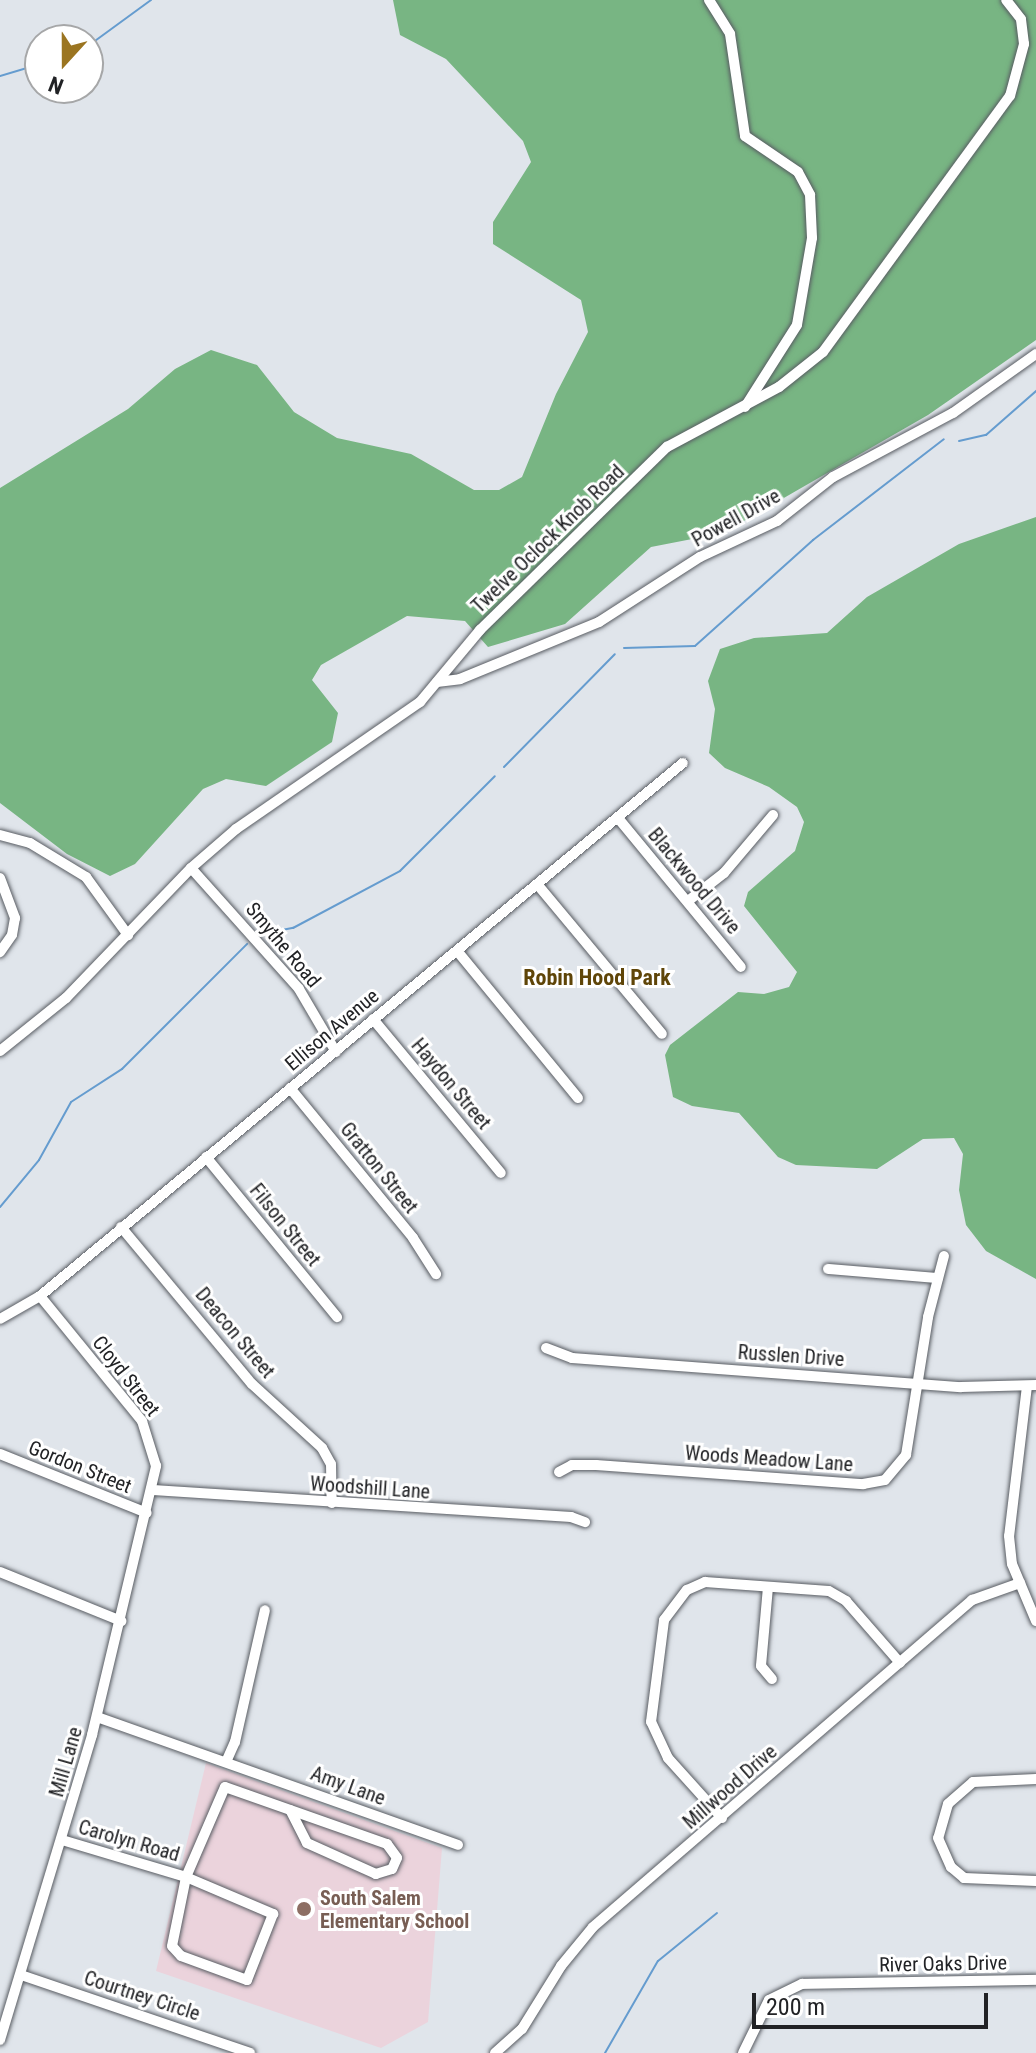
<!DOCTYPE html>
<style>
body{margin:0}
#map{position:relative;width:1036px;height:2053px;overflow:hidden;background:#e0e5eb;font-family:"Roboto Condensed",sans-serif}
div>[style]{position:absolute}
.education>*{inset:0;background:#ebd3dc}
.forest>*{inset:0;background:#78b583}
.stream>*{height:2px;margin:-1px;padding:0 1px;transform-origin:1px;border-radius:1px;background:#659ccf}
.roads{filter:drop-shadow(0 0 2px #585c62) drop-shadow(0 0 2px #585c62)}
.minor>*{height:10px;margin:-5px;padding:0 5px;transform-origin:5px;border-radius:5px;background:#fff}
.dots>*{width:22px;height:22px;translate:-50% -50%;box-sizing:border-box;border:4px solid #fff;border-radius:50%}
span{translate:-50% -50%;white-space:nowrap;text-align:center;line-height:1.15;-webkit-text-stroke:6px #fff;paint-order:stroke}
.street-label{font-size:20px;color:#212225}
.education-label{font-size:20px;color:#785e54;font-weight:700}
.left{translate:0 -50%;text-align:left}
.neighbourhood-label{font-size:22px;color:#5f4508;font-weight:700}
.north{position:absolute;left:24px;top:24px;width:80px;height:80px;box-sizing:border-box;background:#fff;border:2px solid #a6a7a8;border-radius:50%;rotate:201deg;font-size:22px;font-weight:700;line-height:32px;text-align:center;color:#212225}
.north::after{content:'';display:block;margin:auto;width:28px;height:36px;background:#9b7521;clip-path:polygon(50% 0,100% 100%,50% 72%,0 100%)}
.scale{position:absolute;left:752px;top:1993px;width:236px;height:36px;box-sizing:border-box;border:4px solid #212225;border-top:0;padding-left:10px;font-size:24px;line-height:28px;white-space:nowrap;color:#212225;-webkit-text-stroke:6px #fff;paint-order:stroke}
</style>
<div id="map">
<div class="education">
<div style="clip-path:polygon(206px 1763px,442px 1848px,428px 2022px,381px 2048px,156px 1971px)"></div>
</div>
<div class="forest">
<div style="clip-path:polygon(393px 0,1036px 0,1036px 340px,928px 415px,723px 533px,651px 547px,565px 624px,488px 647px,465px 621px,407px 616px,321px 665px,312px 680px,338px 713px,332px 742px,266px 786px,226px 779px,203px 789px,135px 864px,110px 876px,67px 854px,0 803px,0 488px,128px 409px,175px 369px,211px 350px,257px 365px,294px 412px,337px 438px,411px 454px,474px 490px,499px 490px,522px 477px,556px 394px,588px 332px,581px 300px,493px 244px,493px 222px,531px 162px,523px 141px,446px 59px,400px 35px)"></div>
<div style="clip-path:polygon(1036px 517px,1036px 1279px,986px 1251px,966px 1225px,959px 1190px,963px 1154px,954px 1138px,923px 1139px,877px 1169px,796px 1165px,778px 1157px,739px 1113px,692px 1106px,673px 1097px,665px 1055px,670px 1045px,738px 992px,764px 994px,789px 987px,797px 972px,744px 906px,748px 892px,795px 851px,804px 822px,797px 807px,769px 787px,725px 768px,709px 753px,715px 709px,708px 681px,720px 649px,754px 638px,827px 633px,867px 597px,959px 544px)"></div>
</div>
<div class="stream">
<div style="left:88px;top:46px;width:78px;rotate:-36.1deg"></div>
<div style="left:0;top:76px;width:42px;rotate:-16.7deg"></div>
<div style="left:959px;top:441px;width:28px;rotate:-13deg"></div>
<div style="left:986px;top:435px;width:67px;rotate:-41.3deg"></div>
<div style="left:624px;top:648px;width:71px;rotate:-1.6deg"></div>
<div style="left:695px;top:646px;width:159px;rotate:-41.9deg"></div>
<div style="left:813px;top:540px;width:165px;rotate:-37.6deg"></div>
<div style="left:504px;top:767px;width:158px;rotate:-45.5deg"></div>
<div style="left:261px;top:934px;width:33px;rotate:-11deg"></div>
<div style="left:293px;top:928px;width:121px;rotate:-28deg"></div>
<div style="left:400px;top:871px;width:134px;rotate:-45deg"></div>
<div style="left:0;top:1207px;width:61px;rotate:-50.3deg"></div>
<div style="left:39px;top:1160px;width:66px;rotate:-61.1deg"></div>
<div style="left:71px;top:1102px;width:61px;rotate:-32.9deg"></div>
<div style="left:122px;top:1069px;width:177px;rotate:-45deg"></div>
<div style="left:605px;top:2053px;width:106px;rotate:-60.1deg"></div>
<div style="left:658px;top:1961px;width:76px;rotate:-39.1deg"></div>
</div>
<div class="roads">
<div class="minor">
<div style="left:709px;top:0;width:40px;rotate:58deg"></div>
<div style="left:730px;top:34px;width:103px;rotate:81.6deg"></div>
<div style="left:745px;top:136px;width:64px;rotate:34.2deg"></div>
<div style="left:798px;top:172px;width:26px;rotate:62deg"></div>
<div style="left:810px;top:195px;width:43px;rotate:87.3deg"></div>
<div style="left:812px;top:238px;width:88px;rotate:99.8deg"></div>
<div style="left:797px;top:325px;width:97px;rotate:122.4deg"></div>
<div style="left:437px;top:682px;width:23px;rotate:-7deg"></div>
<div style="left:460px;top:679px;width:150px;rotate:-22.3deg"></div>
<div style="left:599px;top:622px;width:120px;rotate:-32.8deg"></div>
<div style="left:700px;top:557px;width:85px;rotate:-25.1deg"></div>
<div style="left:777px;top:521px;width:71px;rotate:-38.2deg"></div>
<div style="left:833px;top:477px;width:136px;rotate:-28.1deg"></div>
<div style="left:953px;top:413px;width:102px;rotate:-35.4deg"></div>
<div style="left:618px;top:818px;width:193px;rotate:50.5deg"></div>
<div style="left:0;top:835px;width:31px;rotate:15deg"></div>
<div style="left:30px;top:843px;width:66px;rotate:31.3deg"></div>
<div style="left:86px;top:877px;width:72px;rotate:54.1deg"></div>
<div style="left:191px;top:868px;width:162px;rotate:48.2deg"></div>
<div style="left:299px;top:989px;width:73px;rotate:59.6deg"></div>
<div style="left:0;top:878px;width:43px;rotate:69.4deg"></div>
<div style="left:15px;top:918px;width:17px;rotate:100deg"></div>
<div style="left:12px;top:935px;width:21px;rotate:125deg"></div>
<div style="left:537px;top:884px;width:195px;rotate:50.2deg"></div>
<div style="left:688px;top:901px;width:46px;rotate:-37.9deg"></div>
<div style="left:724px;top:873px;width:76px;rotate:-49.8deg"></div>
<div style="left:458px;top:952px;width:189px;rotate:50.6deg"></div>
<div style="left:373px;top:1019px;width:200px;rotate:50.3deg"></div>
<div style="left:0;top:1051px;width:85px;rotate:-38.8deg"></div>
<div style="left:66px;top:998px;width:180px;rotate:-46.1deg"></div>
<div style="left:191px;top:868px;width:60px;rotate:-40.9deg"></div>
<div style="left:236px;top:829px;width:224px;rotate:-34.6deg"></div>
<div style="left:420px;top:702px;width:94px;rotate:-50.2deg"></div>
<div style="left:480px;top:630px;width:262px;rotate:-44.4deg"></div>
<div style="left:667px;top:447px;width:127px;rotate:-28.2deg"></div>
<div style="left:779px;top:387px;width:56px;rotate:-38.5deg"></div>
<div style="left:823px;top:352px;width:317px;rotate:-53.9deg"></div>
<div style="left:1010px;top:96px;width:54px;rotate:-74.9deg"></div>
<div style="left:1024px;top:44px;width:25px;rotate:-97deg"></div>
<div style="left:1021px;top:19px;width:24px;rotate:-128deg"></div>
<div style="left:290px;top:1088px;width:194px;rotate:50.6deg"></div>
<div style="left:413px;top:1238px;width:43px;rotate:57.4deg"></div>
<div style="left:206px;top:1157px;width:207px;rotate:50.7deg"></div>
<div style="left:121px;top:1227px;width:204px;rotate:50.2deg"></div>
<div style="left:252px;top:1384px;width:95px;rotate:42.4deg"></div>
<div style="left:322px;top:1448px;width:18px;rotate:61deg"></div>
<div style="left:331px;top:1464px;width:39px;rotate:89deg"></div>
<div style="left:828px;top:1269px;width:110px;rotate:4.7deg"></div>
<div style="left:0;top:1319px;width:46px;rotate:-29.9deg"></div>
<div style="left:40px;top:1296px;width:835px;rotate:-39.66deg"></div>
<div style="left:546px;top:1348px;width:28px;rotate:21deg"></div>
<div style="left:572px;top:1358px;width:390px;rotate:4.3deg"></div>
<div style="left:961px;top:1387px;width:75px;rotate:-1.5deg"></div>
<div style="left:1027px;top:1386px;width:151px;rotate:96.8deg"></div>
<div style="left:1009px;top:1536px;width:28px;rotate:84deg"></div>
<div style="left:1012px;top:1564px;width:62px;rotate:67.2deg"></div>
<div style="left:0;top:1454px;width:158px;rotate:21.9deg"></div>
<div style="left:559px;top:1472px;width:15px;rotate:-28deg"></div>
<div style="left:572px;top:1465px;width:24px"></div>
<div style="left:596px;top:1465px;width:268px;rotate:4.1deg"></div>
<div style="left:863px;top:1484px;width:22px;rotate:-10deg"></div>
<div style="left:885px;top:1480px;width:33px;rotate:-50deg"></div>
<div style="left:906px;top:1455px;width:140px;rotate:-80.9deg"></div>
<div style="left:928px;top:1317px;width:63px;rotate:-75.3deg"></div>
<div style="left:153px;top:1490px;width:419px;rotate:3.7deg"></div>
<div style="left:571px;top:1517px;width:15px;rotate:20deg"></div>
<div style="left:0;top:1572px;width:131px;rotate:22deg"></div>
<div style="left:768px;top:1587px;width:79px;rotate:95.1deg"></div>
<div style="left:761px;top:1666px;width:17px;rotate:50deg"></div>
<div style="left:97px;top:1717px;width:383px;rotate:19.5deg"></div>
<div style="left:226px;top:1762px;width:22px;rotate:-66deg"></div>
<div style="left:235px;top:1742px;width:135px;rotate:-77.2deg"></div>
<div style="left:1036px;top:1779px;width:63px;rotate:177.3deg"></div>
<div style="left:973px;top:1782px;width:33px;rotate:139deg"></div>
<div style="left:948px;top:1804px;width:35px;rotate:106deg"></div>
<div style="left:938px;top:1838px;width:32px;rotate:66deg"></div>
<div style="left:951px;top:1867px;width:17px;rotate:40deg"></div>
<div style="left:964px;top:1878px;width:72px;rotate:2.4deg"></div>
<div style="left:722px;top:1818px;width:81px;rotate:-132deg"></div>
<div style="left:668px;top:1758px;width:40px;rotate:-115deg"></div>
<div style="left:651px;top:1722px;width:103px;rotate:-82.7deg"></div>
<div style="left:664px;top:1620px;width:38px;rotate:-53deg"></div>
<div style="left:687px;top:1590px;width:20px;rotate:-24deg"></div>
<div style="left:705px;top:1582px;width:124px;rotate:4.2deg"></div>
<div style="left:829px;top:1591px;width:20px;rotate:30deg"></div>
<div style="left:846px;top:1601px;width:82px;rotate:48.9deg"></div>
<div style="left:62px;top:1840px;width:129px;rotate:16.6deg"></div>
<div style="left:186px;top:1877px;width:95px;rotate:23deg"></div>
<div style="left:273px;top:1914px;width:71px;rotate:111.5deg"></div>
<div style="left:247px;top:1980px;width:70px;rotate:-160deg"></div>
<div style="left:181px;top:1956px;width:13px;rotate:-132deg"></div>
<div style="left:172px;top:1946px;width:70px;rotate:-78.5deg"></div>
<div style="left:186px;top:1877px;width:98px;rotate:-66.6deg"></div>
<div style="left:225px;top:1787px;width:172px;rotate:19.4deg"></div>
<div style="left:387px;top:1844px;width:17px;rotate:54deg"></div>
<div style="left:397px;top:1858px;width:12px;rotate:114deg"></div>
<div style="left:392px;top:1869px;width:17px;rotate:163deg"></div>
<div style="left:376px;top:1874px;width:76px;rotate:-155.8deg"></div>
<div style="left:307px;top:1843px;width:37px;rotate:-117deg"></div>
<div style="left:21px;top:1975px;width:242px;rotate:18.8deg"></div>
<div style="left:0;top:2040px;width:319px;rotate:-73.2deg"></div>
<div style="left:92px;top:1735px;width:277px;rotate:-76.6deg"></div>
<div style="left:156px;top:1466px;width:47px;rotate:-107.3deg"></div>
<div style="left:142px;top:1421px;width:161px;rotate:-129.2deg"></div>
<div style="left:495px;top:2053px;width:36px;rotate:-42deg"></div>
<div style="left:522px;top:2029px;width:74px;rotate:-58.2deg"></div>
<div style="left:561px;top:1966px;width:50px;rotate:-50.6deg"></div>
<div style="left:593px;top:1927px;width:501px;rotate:-40.79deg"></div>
<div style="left:972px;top:1600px;width:51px;rotate:-19.5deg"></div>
<div style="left:743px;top:2053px;width:59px;rotate:-63.9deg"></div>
<div style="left:769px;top:2000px;width:37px;rotate:-26deg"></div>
<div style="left:802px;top:1984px;width:234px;rotate:-1deg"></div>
</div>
</div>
<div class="dots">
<div style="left:304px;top:1909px;background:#8d6e63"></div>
</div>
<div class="street-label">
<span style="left:736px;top:518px;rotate:-29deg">Powell Drive</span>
<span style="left:548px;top:539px;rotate:-44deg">Twelve Oclock Knob Road</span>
<span style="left:694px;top:881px;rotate:50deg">Blackwood Drive</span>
<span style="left:283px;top:945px;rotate:50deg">Smythe Road</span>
<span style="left:332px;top:1030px;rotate:-40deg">Ellison Avenue</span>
<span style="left:451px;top:1084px;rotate:50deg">Haydon Street</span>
<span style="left:379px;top:1168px;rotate:51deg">Gratton Street</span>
<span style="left:285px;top:1225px;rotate:51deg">Filson Street</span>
<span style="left:235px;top:1333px;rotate:50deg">Deacon Street</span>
<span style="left:791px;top:1356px;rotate:4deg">Russlen Drive</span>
<span style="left:126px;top:1376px;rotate:52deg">Cloyd Street</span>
<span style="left:769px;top:1459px;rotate:4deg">Woods Meadow Lane</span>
<span style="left:80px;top:1467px;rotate:22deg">Gordon Street</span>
<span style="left:370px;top:1488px;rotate:4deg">Woodshill Lane</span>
<span style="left:66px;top:1762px;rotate:-74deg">Mill Lane</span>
<span style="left:348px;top:1786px;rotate:20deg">Amy Lane</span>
<span style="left:730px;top:1787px;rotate:-41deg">Millwood Drive</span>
<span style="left:129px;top:1841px;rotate:16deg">Carolyn Road</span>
<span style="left:943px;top:1964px;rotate:-1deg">River Oaks Drive</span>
<span style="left:142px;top:1996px;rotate:18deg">Courtney Circle</span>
</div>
<div class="education-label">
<span class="left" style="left:320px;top:1910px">South Salem<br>Elementary School</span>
</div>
<div class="neighbourhood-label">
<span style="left:597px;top:978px">Robin Hood Park</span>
</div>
<div class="north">N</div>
<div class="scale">200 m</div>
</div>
